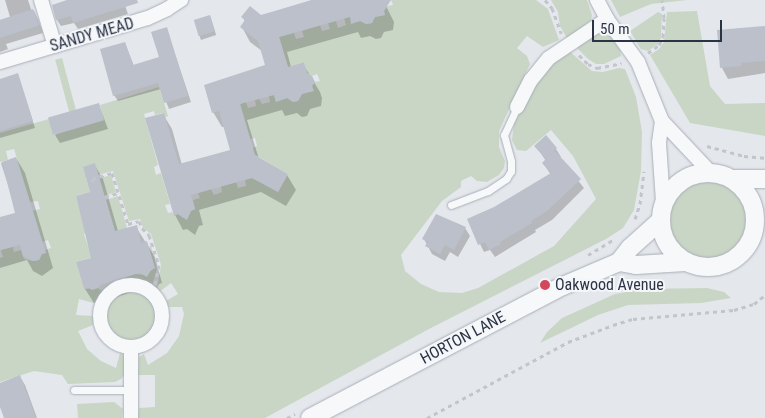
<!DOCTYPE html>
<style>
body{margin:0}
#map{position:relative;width:765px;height:418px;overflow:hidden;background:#e4e7ec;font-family:"Roboto Condensed",sans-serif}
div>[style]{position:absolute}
.green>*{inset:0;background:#c9d6c5;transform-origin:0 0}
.round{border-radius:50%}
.shadow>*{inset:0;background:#0003;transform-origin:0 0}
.building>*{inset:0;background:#bbc0ca;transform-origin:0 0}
.path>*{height:3px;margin-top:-1.5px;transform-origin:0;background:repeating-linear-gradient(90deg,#c2c5cb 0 4px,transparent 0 8px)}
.roads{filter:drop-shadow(0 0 1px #a9aeb7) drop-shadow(0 0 1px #a9aeb7)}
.service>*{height:7px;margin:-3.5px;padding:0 3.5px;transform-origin:3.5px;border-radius:3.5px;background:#f7f8fa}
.minor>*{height:14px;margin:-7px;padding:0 7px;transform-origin:7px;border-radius:7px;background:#f7f8fa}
.minor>.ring{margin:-7px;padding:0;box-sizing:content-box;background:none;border:14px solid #f7f8fa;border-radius:50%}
.tertiary>*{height:18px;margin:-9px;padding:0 9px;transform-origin:9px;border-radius:9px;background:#f7f8fa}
.tertiary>.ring{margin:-9px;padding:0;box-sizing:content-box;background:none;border:18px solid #f7f8fa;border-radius:50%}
.dots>*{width:14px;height:14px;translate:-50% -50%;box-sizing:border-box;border:2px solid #f4f6f9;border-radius:50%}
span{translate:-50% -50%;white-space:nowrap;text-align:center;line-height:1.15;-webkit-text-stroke:4px #f4f6f9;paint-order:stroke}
.street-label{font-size:16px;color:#2b3445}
.poi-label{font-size:16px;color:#2b3445}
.left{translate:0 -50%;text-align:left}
.scale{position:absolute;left:592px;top:20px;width:130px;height:22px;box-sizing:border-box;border:2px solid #2b3445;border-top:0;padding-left:6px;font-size:15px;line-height:18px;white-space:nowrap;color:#2b3445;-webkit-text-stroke:4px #f4f6f9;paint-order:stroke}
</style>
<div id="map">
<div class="green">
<div style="clip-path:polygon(391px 0,536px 0,548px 9px,559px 40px,543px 47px,527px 36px,517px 48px,527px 56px,530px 64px,499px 131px,499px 147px,505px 161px,504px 168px,499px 175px,487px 182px,477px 181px,471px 176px,461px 181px,461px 187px,442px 201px,401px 255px,405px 271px,421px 284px,439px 292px,462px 293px,478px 288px,554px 246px,596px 199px,573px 156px,551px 130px,526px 151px,517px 150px,512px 140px,514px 124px,538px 77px,568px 50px,592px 71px,603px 72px,619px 68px,625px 69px,636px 97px,642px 132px,641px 171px,634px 210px,623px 228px,606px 239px,429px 329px,265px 418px,138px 418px,139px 408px,155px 407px,155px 375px,138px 375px,139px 357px,144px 354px,148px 365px,167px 353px,179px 336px,184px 314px,182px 307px,169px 307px,166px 301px,178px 294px,171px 283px,159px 292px,157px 289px,161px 265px,151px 234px,143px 228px,140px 219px,129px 221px,113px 171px,86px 178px,90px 192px,76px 196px,86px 233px,84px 234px,88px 246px,97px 256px,76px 262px,84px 289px,98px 288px,103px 292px,97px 304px,79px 299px,76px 315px,94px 316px,93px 325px,78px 331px,87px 349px,101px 361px,116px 368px,120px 353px,123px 355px,127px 359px,126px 373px,121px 379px,115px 382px,68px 384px,62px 375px,34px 371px,0 382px,0 258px,3px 257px,1px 250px,13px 247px,14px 252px,21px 250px,24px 259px,33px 261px,39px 260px,42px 254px,46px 253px,45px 250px,51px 248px,48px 240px,42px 242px,33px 211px,40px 209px,38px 201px,30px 202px,14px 149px,6px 151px,8px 160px,0 162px,0 133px,49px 119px,54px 135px,104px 120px,100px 105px,159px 87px,168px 116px,164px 118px,162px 113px,155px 115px,154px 111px,144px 114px,158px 165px,154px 167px,156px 175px,161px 173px,170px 204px,165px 205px,168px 213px,172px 212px,174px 215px,178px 214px,183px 218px,188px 216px,191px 211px,195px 209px,193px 200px,200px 198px,198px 193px,211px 189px,214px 195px,222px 192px,221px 186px,236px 182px,238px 188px,246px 186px,245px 179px,252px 178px,278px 192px,288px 174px,254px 154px,252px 148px,257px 146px,255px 138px,250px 139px,240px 104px,246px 102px,248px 108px,256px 106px,255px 100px,259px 99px,262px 104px,270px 102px,269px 96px,274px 95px,276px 102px,287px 98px,293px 102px,298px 101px,302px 94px,313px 91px,312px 86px,315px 82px,320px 81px,317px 74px,312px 76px,307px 73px,304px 62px,288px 67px,279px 37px,294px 33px,296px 39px,304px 37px,302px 31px,320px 25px,322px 31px,330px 29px,328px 23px,336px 21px,338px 28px,346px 25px,344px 18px,350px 17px,352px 23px,360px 21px,367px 24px,372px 23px,375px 17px,385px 15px,384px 11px,387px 6px,393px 5px)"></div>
<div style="clip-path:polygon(551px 0,587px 0,592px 15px,591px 20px,567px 38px,560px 26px,558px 12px)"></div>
<div style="clip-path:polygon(611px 0,687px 0,651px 4px,620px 17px)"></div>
<div style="clip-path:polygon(697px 11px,710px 86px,725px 104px,765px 103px,765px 136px,690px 123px,650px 55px,659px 49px,664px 42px,667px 12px)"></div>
<div style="clip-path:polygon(658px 12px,662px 14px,661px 38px,658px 44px,648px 51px,641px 49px,630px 31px)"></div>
<div style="clip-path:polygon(595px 33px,610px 36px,620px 50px,621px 56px,604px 64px,596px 64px,588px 59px,575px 46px)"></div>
<div style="left:62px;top:58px;width:54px;height:7px;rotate:75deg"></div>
<div style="left:111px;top:175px;width:18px;height:13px;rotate:74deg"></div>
<div class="round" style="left:667px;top:179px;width:80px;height:80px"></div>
<div style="clip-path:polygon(118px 196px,127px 228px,117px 238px,106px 200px)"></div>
<div style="clip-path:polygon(151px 246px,157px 269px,152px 286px,136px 279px,126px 280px,124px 274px,135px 271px,136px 274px,144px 275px,155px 268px,148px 247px)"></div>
<div style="clip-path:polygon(707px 288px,724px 292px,731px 298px,701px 303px,628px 305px,598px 315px,540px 343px,547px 332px,562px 318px,615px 294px,645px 289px)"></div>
<div class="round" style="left:107px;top:292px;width:48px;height:48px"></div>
<div style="clip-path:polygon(114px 402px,123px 409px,122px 418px,78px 418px,77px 404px)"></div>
</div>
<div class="shadow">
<div style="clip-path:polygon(5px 0,28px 0,32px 12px,34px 11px,38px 19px,43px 33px,6px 44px,8px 49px,0 52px,0 20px,10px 17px)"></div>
<div style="clip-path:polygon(72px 0,123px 0,128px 14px,78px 29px,74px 23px,61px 26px,57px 20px)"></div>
<div style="clip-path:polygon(312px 0,383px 0,394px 22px,393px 30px,384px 32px,381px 38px,376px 39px,370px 36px,361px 38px,358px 32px,287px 52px,291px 67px,303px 64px,320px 92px,322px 98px,321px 106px,310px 109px,307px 116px,302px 117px,297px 113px,285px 116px,282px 110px,247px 120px,259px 159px,287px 175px,296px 190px,286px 206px,261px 192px,199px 210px,203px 225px,199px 226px,195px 235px,187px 229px,183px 230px,175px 215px,163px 114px,172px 129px,182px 165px,232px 150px,225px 127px,222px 127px,213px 112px,267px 66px,262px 51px,250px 42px,242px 27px,245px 22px,243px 17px,261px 16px)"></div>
<div style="left:210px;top:16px;width:20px;height:16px;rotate:72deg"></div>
<div style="clip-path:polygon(765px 27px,765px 73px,728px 79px,722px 68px)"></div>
<div style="clip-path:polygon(167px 30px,191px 102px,169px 109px,161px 89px,118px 101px,114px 95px,125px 43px,134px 66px,160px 58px)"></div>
<div style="clip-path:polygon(18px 75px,35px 128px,0 138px,0 80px)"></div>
<div style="clip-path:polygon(99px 105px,108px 129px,60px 143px,55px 135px)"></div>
<div style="clip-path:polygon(536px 146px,556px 149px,561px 157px,560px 158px,584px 188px,552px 220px,535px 230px,536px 232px,495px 257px,490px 250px,484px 252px,480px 244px,495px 208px,551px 175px,543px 163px,546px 161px)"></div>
<div style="clip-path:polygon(16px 158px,25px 173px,53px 268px,42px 276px,33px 271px,27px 260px,0 268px,0 218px,17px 213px,1px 163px)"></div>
<div style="clip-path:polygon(94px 164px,103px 179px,118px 231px,136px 227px,155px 257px,162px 283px,159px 284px,156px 291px,150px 288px,144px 288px,108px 300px,101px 305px,98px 302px,94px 303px,85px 289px,92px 258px,92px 193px)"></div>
<div style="clip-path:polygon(465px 228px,470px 236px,458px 257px,450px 252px,445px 261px,432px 254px,424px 239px)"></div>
<div style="clip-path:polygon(20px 377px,25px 385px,37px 418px,7px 418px,0 399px,0 384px)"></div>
</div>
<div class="building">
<div style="clip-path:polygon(67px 0,137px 0,138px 3px,73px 23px,71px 16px,56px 20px,52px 5px)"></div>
<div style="clip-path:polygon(312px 0,391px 0,384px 11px,385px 15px,375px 17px,372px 23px,366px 24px,360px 21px,351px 24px,350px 17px,279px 37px,288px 67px,304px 62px,307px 73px,312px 76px,315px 82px,312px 86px,314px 91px,302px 94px,298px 101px,293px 102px,287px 98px,276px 102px,274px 95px,240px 104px,255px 155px,288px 174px,278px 192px,252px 178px,191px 195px,195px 209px,191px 211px,187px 220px,178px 214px,174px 216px,145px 118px,164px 113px,179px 164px,230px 150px,219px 111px,212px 113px,204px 85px,265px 65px,258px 41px,240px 27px,245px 20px,241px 17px,250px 6px,261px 15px)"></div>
<div style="clip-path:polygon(33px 9px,40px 25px,0 38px,0 20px)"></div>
<div style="left:210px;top:15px;width:17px;height:17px;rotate:73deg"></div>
<div style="clip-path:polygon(765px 26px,765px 61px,741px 63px,741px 66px,720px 68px,717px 30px)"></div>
<div style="clip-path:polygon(167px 27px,188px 96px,164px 103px,158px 83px,113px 96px,100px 49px,125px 42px,133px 65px,159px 57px,151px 32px)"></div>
<div style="clip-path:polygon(18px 73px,33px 121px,0 131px,0 79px)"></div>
<div style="left:99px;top:103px;width:18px;height:53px;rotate:74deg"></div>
<div style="clip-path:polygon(546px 135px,557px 148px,547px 158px,555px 151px,581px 179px,547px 211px,531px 221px,532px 223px,500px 242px,501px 244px,489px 250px,485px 242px,478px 245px,467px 219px,494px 207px,551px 173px,542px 163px,546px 159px,534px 146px)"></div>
<div style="clip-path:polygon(16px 157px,46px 253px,42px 254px,39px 260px,33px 261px,23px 256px,20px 245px,0 250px,0 217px,15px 213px,2px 162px)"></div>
<div style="clip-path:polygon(95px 163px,115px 231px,137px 225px,141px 243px,147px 241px,155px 268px,151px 270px,147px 277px,140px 273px,136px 274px,100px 285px,98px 288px,92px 290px,89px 288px,84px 289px,76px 262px,91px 258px,76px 196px,90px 192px,83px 167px)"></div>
<div style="clip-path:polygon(436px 214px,466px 227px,454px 250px,445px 245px,440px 254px,425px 246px,428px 242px,422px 239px)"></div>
<div style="clip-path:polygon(20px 375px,36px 418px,4px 418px,0 407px,0 383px)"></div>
</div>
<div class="path">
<div style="left:545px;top:0;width:11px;rotate:49deg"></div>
<div style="left:552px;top:8px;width:27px;rotate:70deg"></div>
<div style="left:648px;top:53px;width:14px;rotate:-36deg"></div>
<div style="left:659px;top:45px;width:9px;rotate:-63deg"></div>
<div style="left:663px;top:37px;width:19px;rotate:-87deg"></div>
<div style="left:664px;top:18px;width:18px;rotate:-96deg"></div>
<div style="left:579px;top:55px;width:13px;rotate:45deg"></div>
<div style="left:588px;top:64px;width:10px;rotate:24deg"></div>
<div style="left:597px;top:68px;width:25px;rotate:-11deg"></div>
<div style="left:707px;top:146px;width:38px;rotate:15deg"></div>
<div style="left:744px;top:156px;width:21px;rotate:5deg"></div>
<div style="left:93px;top:182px;width:3px;rotate:-108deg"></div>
<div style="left:92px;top:179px;width:21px;rotate:-17deg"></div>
<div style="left:112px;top:173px;width:53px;rotate:72.6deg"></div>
<div style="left:128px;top:224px;width:11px;rotate:-15deg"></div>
<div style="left:139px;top:221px;width:8px;rotate:67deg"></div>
<div style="left:142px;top:228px;width:10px;rotate:45deg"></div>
<div style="left:149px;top:235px;width:32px;rotate:72deg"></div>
<div style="left:159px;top:265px;width:30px;rotate:102deg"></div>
<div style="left:105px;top:197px;width:14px;rotate:-17deg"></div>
<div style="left:635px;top:219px;width:16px;rotate:-72deg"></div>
<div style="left:640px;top:204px;width:33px;rotate:-83deg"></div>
<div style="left:588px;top:255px;width:29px;rotate:-31deg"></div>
<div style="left:287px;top:418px;width:9px;rotate:-27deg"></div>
<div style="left:427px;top:418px;width:160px;rotate:-28.3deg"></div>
<div style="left:568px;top:342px;width:48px;rotate:-20.7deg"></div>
<div style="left:613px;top:325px;width:21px;rotate:-17deg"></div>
<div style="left:633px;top:319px;width:101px;rotate:-5.1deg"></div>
<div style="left:734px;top:310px;width:21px;rotate:-17deg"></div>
<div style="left:754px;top:304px;width:14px;rotate:-39deg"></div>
</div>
<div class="roads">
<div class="service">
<div style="left:451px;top:205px;width:40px;rotate:-21deg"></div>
<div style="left:488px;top:191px;width:22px;rotate:-34deg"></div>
<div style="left:506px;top:179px;width:9px;rotate:-58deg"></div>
<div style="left:511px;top:171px;width:10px;rotate:-90deg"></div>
<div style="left:511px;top:161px;width:27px;rotate:-105deg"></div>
<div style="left:504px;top:135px;width:31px;rotate:-65deg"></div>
<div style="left:74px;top:390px;width:57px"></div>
</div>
<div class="minor">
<div style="left:41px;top:0;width:48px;rotate:73.1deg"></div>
<div style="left:597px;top:0;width:21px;rotate:62deg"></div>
<div style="left:607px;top:19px;width:53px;rotate:54.2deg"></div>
<div style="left:638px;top:62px;width:64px;rotate:67.9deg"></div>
<div style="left:662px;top:121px;width:70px;rotate:46.7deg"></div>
<div style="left:0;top:62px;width:154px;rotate:-16.6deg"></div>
<div style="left:148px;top:18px;width:21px;rotate:-25deg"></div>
<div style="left:167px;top:9px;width:17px;rotate:-33deg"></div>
<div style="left:517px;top:107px;width:30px;rotate:-63deg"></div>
<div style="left:531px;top:80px;width:28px;rotate:-51deg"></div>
<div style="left:549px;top:58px;width:70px;rotate:-33.9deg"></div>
<div style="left:662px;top:121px;width:22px;rotate:98deg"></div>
<div style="left:659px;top:143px;width:58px;rotate:86.1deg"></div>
<div class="ring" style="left:100px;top:285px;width:48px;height:48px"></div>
<div style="left:131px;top:347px;width:71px;rotate:90deg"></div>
</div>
<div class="tertiary">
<div class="ring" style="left:661px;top:173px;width:76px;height:76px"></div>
<div style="left:732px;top:179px;width:33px"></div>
<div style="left:619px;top:262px;width:17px;rotate:10deg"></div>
<div style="left:636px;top:265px;width:49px;rotate:-3.5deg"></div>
<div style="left:310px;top:418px;width:285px;rotate:-27.6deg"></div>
<div style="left:563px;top:286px;width:61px;rotate:-23.2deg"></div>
<div style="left:619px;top:262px;width:18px;rotate:-52deg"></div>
<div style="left:630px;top:248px;width:40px;rotate:-42deg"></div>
</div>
</div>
<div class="dots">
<div style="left:545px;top:285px;background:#d1495b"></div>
</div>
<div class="street-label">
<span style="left:92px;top:35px;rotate:-16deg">SANDY MEAD</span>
<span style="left:463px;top:338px;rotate:-28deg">HORTON LANE</span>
</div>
<div class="poi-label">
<span class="left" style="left:555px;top:285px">Oakwood Avenue</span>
</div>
<div class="scale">50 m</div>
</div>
